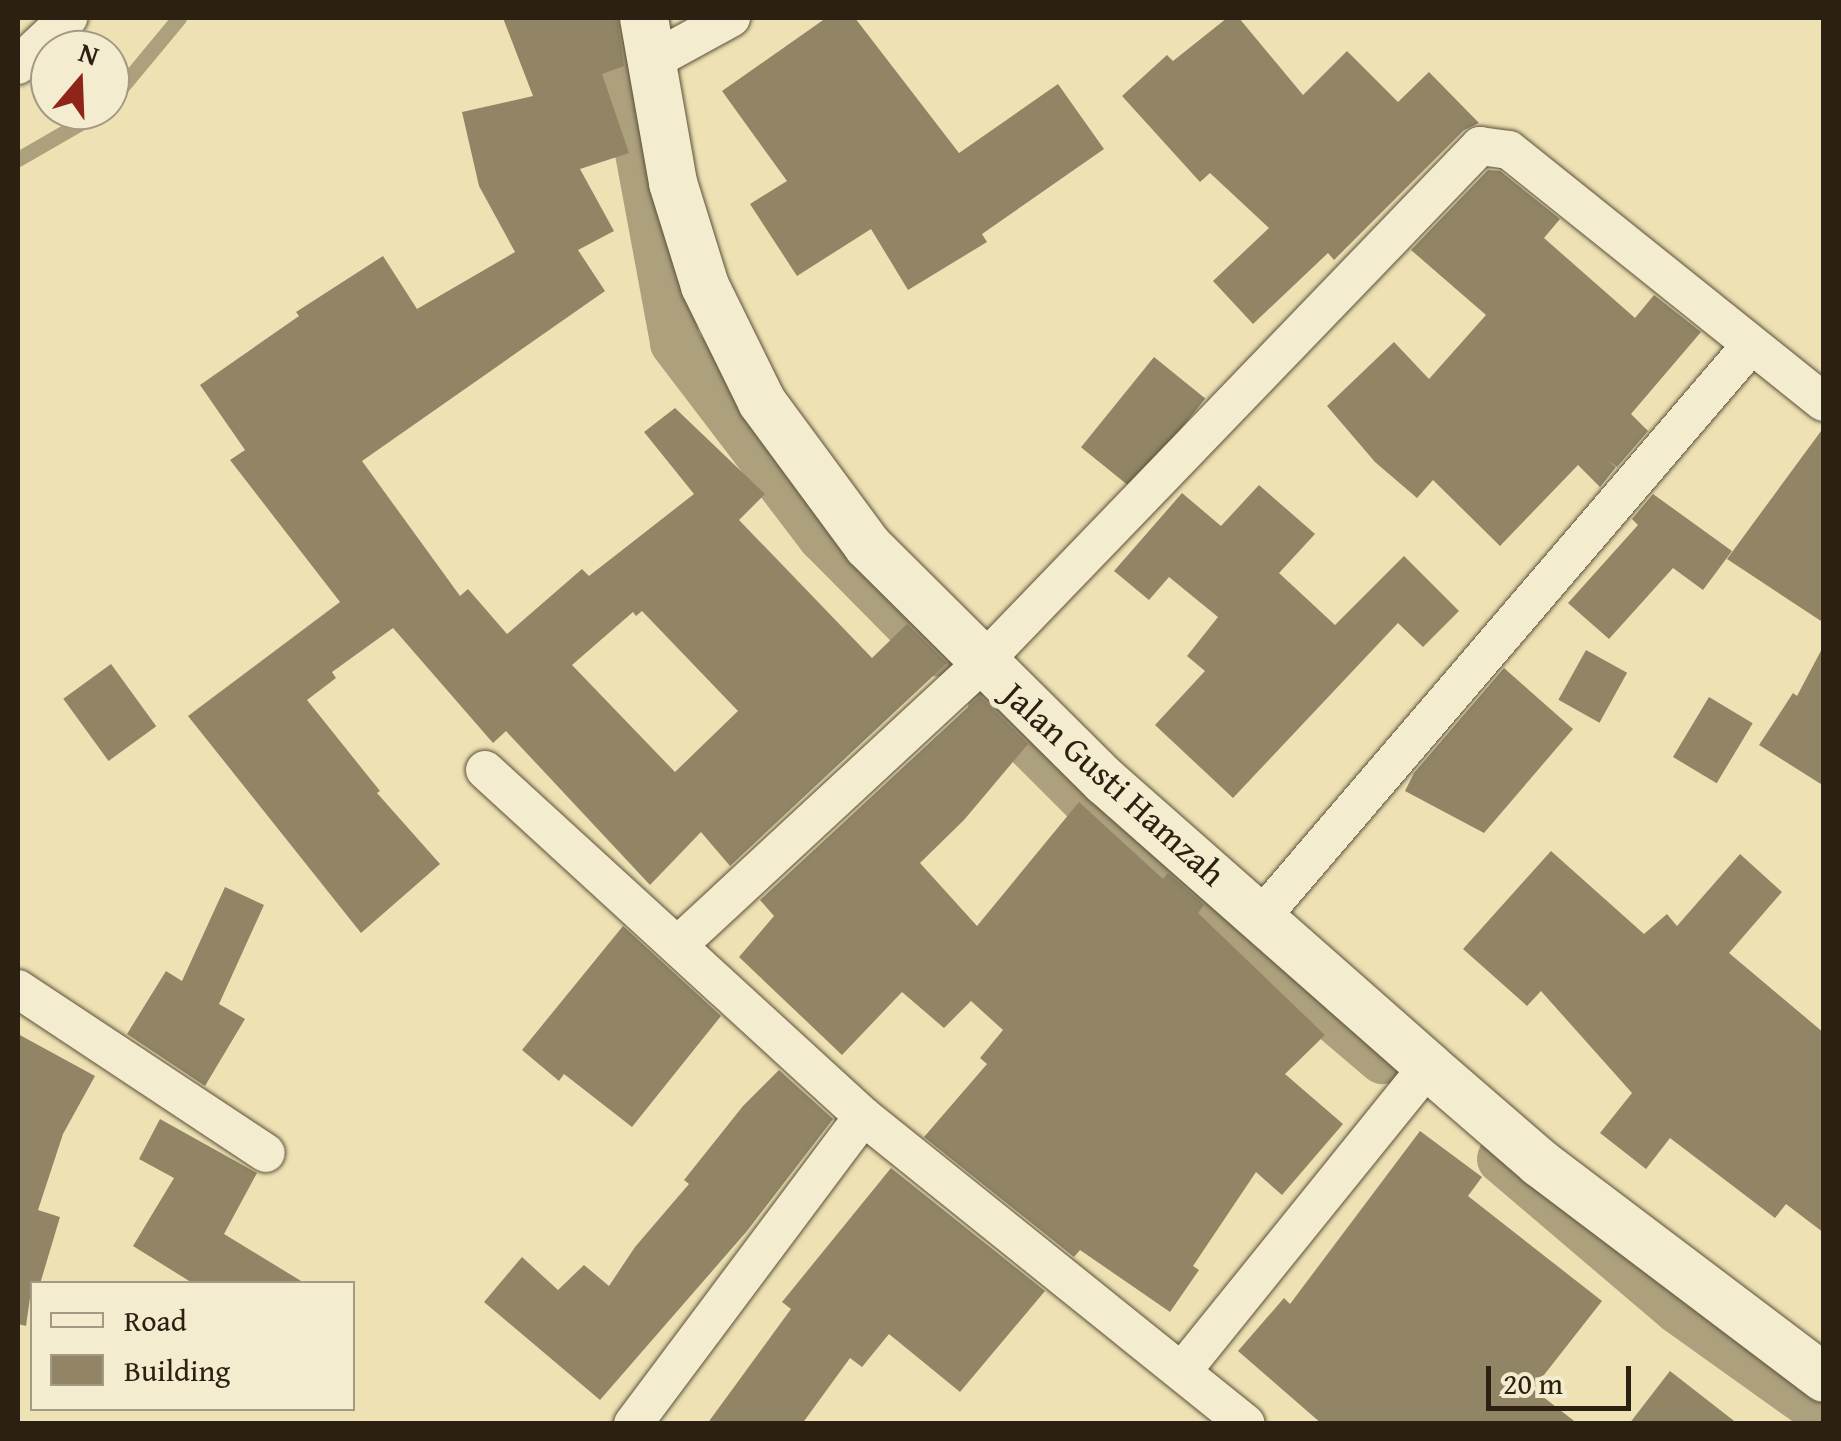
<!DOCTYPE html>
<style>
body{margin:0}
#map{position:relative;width:1841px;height:1441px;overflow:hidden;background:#eee2b4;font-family:"Gentium Book Plus",serif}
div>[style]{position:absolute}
.stream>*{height:15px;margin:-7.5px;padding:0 7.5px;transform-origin:7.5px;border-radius:7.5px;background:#aca07d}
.canal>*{height:50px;margin:-25px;padding:0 25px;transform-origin:25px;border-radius:25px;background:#aca07d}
.building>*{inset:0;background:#918566;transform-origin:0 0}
.roads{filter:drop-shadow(0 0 2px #5c503a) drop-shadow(0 0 2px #5c503a)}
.minor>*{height:38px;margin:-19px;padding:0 19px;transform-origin:19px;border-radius:19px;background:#f4ecce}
.tertiary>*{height:48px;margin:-24px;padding:0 24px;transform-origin:24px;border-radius:24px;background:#f4ecce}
span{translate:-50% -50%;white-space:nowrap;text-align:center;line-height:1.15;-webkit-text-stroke:10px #f4ecce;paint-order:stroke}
.street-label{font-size:35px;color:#2c2012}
.frame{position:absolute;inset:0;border:20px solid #2c2012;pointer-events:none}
.legend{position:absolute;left:30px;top:1281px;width:325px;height:130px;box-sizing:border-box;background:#f4ecce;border:2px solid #a49a83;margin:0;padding:12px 18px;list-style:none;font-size:30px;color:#2c2012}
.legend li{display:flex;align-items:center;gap:20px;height:50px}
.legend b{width:50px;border:2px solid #a49a83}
.north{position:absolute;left:30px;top:30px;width:100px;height:100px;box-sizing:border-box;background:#f4ecce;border:2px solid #a49a83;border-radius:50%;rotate:19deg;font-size:28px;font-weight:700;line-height:40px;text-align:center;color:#2c2012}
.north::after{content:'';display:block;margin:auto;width:35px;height:45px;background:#8f2418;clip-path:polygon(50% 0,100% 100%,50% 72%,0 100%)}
.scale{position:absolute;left:1486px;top:1366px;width:145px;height:45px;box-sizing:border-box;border:5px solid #2c2012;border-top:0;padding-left:12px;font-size:30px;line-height:35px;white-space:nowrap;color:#2c2012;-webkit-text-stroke:8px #f4ecce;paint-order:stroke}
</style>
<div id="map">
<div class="stream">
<div style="left:110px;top:101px;width:108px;rotate:-50.3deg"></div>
<div style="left:18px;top:159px;width:98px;rotate:-30deg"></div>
</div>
<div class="canal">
<div style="left:615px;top:18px;width:330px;rotate:79.5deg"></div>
<div style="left:675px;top:343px;width:244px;rotate:52.7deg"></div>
<div style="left:823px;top:537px;width:161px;rotate:45.3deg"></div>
<div style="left:993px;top:707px;width:194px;rotate:45deg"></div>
<div style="left:1130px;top:844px;width:332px;rotate:40.4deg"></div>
<div style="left:1502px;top:1159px;width:231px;rotate:40.4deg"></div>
<div style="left:1678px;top:1309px;width:179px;rotate:35.5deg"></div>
</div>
<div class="building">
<div style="clip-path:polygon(evenodd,503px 18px,617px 18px,624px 66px,602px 74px,629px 153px,580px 169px,614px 231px,578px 250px,605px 291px,362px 461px,460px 596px,468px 589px,507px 634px,582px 569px,589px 576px,694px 494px,644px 432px,675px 408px,765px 494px,739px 520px,872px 658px,907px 624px,947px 663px,730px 866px,701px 832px,650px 885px,506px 731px,493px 743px,393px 628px,332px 672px,336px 678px,307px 700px,380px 791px,377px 793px,440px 864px,361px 933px,188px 716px,340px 602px,230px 460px,245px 450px,200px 385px,299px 316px,296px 312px,383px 256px,417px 309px,515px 252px,479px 186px,462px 112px,533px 96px,503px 18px,642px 611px,738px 711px,675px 772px,572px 665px,633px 612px,636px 616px,642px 611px)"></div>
<div style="clip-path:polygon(826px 18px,855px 18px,959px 153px,1058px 84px,1104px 149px,982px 234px,987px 242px,908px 290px,871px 229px,797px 276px,750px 204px,787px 181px,722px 91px)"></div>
<div style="clip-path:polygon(1227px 18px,1239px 18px,1303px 95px,1347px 51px,1398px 102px,1429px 72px,1479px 123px,1464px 130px,1334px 260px,1328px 253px,1253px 324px,1213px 281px,1269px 228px,1210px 173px,1200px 182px,1122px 96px,1167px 55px,1173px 61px)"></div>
<div style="clip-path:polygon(1488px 170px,1500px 171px,1560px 219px,1544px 238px,1635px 318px,1654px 295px,1701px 332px,1631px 414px,1648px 431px,1617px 467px,1608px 461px,1616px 467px,1600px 487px,1578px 465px,1500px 546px,1433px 480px,1417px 498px,1375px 462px,1327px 406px,1394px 342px,1429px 379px,1486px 315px,1411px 250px)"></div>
<div style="left:1154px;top:357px;width:66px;height:116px;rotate:39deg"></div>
<div style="clip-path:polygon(1824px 427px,1824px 623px,1727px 559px)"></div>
<div style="clip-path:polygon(1259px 485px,1315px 534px,1279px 573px,1335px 625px,1404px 556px,1459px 611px,1423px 647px,1398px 623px,1233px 798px,1155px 725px,1205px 671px,1187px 656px,1218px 617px,1169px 577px,1149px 600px,1114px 571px,1182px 493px,1221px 526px)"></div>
<div style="clip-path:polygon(1653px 494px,1732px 551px,1703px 590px,1673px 568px,1609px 639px,1568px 603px,1638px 525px,1632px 519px)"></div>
<div style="clip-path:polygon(1824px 645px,1824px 786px,1759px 745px,1793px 693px,1797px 696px)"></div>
<div style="left:1586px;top:650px;width:47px;height:57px;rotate:29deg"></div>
<div style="left:111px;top:664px;width:77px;height:59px;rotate:54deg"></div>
<div style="clip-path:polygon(1504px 668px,1573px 729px,1484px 833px,1405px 791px,1414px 773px)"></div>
<div style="clip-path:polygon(980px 696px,1028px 744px,964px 820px,920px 863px,977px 926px,1079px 802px,1163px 879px,1168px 873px,1204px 905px,1198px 913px,1325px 1035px,1285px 1074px,1343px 1124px,1282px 1195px,1256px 1172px,1193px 1266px,1199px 1270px,1170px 1312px,1080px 1250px,1074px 1257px,924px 1137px,987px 1064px,980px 1058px,1003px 1030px,971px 1001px,944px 1028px,902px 992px,842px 1055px,739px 957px,774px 916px,760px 900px)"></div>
<div style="left:1709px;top:697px;width:51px;height:70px;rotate:31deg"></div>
<div style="clip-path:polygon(1551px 851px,1644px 934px,1667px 914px,1677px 926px,1740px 854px,1782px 892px,1729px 953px,1824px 1033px,1824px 1233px,1786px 1204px,1775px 1218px,1670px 1138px,1646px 1169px,1600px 1133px,1632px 1093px,1541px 991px,1527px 1006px,1463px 949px)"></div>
<div style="clip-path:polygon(225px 887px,264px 905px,219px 1004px,245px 1019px,205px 1086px,127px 1034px,166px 971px,182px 981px)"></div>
<div style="clip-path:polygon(623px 926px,721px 1016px,632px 1127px,564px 1074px,559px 1081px,522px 1050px)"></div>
<div style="clip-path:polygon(18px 1034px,95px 1076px,63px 1134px,38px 1210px,60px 1217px,40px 1284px,32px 1284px,26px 1326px,18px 1324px)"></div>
<div style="clip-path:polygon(779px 1070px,833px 1119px,747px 1231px,600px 1400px,484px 1302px,522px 1257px,558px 1290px,584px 1265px,609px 1286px,635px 1247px,689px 1184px,684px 1180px,743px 1106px)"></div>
<div style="clip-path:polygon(160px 1119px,257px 1173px,224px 1234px,306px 1284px,194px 1284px,133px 1246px,174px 1178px,139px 1159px)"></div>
<div style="clip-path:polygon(1420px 1131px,1482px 1177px,1468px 1196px,1602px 1301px,1533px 1389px,1578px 1424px,1322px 1424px,1238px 1351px,1284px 1298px,1290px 1304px)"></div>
<div style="clip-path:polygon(891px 1168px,1045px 1291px,960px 1392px,889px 1334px,862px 1367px,850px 1358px,802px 1424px,707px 1424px,791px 1309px,782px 1302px)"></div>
<div style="clip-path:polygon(1670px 1371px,1738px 1424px,1629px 1424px)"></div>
</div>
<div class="roads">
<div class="minor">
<div style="left:652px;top:61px;width:90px;rotate:-28.6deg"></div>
<div style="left:18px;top:65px;width:69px;rotate:-43.2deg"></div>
<div style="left:485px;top:770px;width:512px;rotate:42.47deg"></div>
<div style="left:863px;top:1116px;width:491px;rotate:38.8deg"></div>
<div style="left:1262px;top:916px;width:752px;rotate:-49.42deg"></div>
<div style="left:678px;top:945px;width:415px;rotate:-42.8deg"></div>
<div style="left:982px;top:663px;width:718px;rotate:-46.07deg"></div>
<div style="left:1480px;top:146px;width:29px;rotate:8deg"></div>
<div style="left:1509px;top:150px;width:403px;rotate:38.7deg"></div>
<div style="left:18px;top:989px;width:297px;rotate:33.5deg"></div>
<div style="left:1183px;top:1370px;width:390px;rotate:-51.1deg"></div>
<div style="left:633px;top:1424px;width:384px;rotate:-53.2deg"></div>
</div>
<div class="tertiary">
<div style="left:644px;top:18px;width:168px;rotate:80deg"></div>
<div style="left:673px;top:183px;width:108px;rotate:72.7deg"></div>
<div style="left:705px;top:286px;width:129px;rotate:63.8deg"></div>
<div style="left:762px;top:402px;width:179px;rotate:53.6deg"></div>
<div style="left:868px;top:546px;width:334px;rotate:44.8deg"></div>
<div style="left:1105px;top:781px;width:431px;rotate:41.4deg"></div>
<div style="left:1428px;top:1066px;width:148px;rotate:40.9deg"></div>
<div style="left:1540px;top:1163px;width:356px;rotate:37.1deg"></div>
</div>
</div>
<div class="street-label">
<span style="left:1114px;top:784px;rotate:42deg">Jalan Gusti Hamzah</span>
</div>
<div class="frame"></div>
<ul class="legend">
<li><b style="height:12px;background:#f4ecce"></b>Road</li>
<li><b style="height:28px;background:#918566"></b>Building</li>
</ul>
<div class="north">N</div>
<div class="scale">20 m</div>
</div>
